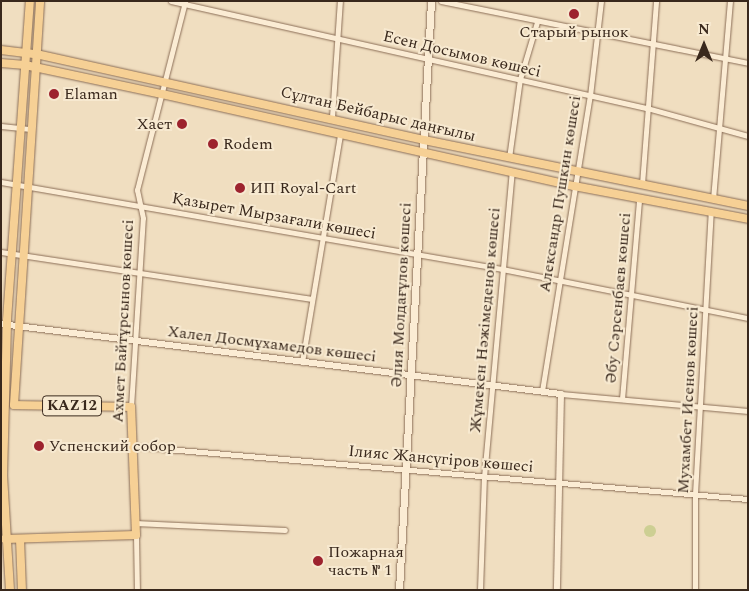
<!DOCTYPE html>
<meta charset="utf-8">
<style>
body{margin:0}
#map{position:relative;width:749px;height:591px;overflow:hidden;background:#f0dec0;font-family:Spectral,serif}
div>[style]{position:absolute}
.green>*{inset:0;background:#cdcf93}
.round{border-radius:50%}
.roads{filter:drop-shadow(0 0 1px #8b6e57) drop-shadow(0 0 1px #8b6e57)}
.minor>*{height:5px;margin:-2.5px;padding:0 2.5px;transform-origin:2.5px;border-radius:2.5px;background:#fbecd4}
.tertiary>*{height:6px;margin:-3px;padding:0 3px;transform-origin:3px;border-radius:3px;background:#fbecd4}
.secondary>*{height:7px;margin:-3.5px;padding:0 3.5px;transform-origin:3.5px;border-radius:3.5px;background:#fbecd4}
.primary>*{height:8px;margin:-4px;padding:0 4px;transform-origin:4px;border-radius:4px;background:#f6d095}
.dots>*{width:14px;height:14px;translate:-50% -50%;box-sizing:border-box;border:2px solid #f7e9d0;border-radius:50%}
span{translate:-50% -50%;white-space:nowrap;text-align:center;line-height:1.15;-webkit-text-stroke:4px #f7e9d0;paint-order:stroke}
.shield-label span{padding:1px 4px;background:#f7e9d0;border:1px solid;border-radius:4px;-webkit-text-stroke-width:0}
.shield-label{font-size:15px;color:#39281c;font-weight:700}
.poi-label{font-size:16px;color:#39281c}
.left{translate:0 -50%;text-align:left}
.right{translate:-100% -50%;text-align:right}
.street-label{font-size:16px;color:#39281c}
.frame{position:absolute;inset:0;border:2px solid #39281c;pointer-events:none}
.north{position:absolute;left:679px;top:20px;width:50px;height:50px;-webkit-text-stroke:4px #f7e9d0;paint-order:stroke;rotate:0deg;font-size:14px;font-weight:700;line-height:20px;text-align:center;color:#39281c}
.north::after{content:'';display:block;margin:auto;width:18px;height:22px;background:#39281c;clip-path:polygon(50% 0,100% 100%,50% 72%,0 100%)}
</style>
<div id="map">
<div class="green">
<div class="round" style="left:644px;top:525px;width:12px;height:12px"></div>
</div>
<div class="roads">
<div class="minor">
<div style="left:171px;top:1px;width:488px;rotate:12.7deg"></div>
<div style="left:647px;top:108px;width:105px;rotate:15.5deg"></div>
<div style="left:441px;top:1px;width:313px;rotate:11.4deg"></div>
<div style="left:332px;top:117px;width:116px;rotate:-86.1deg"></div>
<div style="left:1px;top:126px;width:30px;rotate:6deg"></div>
<div style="left:509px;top:158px;width:80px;rotate:-82.1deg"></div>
<div style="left:520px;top:79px;width:59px;rotate:-73.4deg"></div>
<div style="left:1px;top:182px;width:508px;rotate:9.85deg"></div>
<div style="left:502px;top:269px;width:251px;rotate:11.3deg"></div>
<div style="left:642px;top:184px;width:184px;rotate:-85.6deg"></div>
<div style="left:713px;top:199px;width:199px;rotate:-85.1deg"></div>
<div style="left:1px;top:252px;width:313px;rotate:8.6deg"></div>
<div style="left:302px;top:362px;width:231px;rotate:-80.5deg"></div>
<div style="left:542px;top:391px;width:299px;rotate:-80.8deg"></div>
<div style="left:590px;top:96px;width:96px;rotate:-83.4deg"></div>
<div style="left:561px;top:394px;width:188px;rotate:5.2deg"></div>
<div style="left:622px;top:399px;width:201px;rotate:-85.1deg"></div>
<div style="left:131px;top:407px;width:189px;rotate:-86.4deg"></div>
<div style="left:143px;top:218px;width:29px;rotate:-102deg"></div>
<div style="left:137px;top:190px;width:195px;rotate:-75.7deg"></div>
<div style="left:132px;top:446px;width:618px;rotate:4.92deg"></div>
<div style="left:135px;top:523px;width:150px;rotate:2.7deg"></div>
<div style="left:136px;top:535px;width:55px;rotate:89deg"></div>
<div style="left:480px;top:590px;width:113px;rotate:-88deg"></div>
<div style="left:484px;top:477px;width:306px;rotate:-84.8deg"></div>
<div style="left:695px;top:590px;width:96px;rotate:-90deg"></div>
<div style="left:695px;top:494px;width:282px;rotate:-86.8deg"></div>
</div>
<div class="tertiary">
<div style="left:1px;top:324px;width:564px;rotate:7.13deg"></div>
<div style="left:561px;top:394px;width:196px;rotate:91.2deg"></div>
</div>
<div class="secondary">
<div style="left:399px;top:590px;width:590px;rotate:-86.89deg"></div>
</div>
<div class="primary">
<div style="left:1px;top:50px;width:35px;rotate:7deg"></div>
<div style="left:36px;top:54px;width:397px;rotate:12.5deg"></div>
<div style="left:424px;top:140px;width:331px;rotate:11.5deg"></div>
<div style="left:1px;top:63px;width:24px;rotate:5deg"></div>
<div style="left:25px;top:65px;width:140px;rotate:12deg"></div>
<div style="left:162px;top:94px;width:422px;rotate:12.6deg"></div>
<div style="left:574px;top:186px;width:177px;rotate:10.7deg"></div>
<div style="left:5px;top:539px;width:131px;rotate:-1.7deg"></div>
<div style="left:136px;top:535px;width:128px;rotate:-92.2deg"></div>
<div style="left:131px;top:407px;width:117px;rotate:-179deg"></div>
<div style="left:14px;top:405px;width:405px;rotate:-86.3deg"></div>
<div style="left:20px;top:539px;width:51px;rotate:87.8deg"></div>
<div style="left:10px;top:590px;width:114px;rotate:-93.5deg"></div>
<div style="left:3px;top:476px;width:156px;rotate:-88.5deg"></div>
<div style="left:7px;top:320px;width:320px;rotate:-85.9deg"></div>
</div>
</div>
<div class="dots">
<div style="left:574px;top:14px;background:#9d232e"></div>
<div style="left:54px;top:94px;background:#9d232e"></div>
<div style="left:182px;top:124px;background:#9d232e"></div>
<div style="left:213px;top:144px;background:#9d232e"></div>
<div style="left:240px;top:188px;background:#9d232e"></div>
<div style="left:39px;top:446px;background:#9d232e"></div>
<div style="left:318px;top:561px;background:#9d232e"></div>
</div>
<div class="shield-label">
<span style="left:72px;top:406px">KAZ12</span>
</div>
<div class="poi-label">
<span style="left:574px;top:32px">Старый рынок</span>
<span class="left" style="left:64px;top:94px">Elaman</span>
<span class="right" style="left:172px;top:124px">Хает</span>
<span class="left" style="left:223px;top:144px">Rodem</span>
<span class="left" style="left:250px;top:188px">ИП Royal-Cart</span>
<span class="left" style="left:49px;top:446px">Успенский собор</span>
<span class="left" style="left:328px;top:561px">Пожарная<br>часть № 1</span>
</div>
<div class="street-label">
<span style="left:462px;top:54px;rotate:13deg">Есен Досымов көшесі</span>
<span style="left:378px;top:114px;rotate:13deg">Сұлтан Бейбарыс даңғылы</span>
<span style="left:560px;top:194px;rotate:-81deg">Александр Пушкин көшесі</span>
<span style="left:274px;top:216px;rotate:10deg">Қазырет Мырзағали көшесі</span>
<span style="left:401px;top:295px;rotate:-87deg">Әлия Молдағұлов көшесі</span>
<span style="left:618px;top:298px;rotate:-85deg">Әбу Сәрсенбаев көшесі</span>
<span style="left:485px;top:320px;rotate:-85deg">Жұмекен Нәжімеденов көшесі</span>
<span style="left:123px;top:321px;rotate:-87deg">Ахмет Байтұрсынов көшесі</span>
<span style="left:272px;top:344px;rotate:7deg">Халел Досмұхамедов көшесі</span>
<span style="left:688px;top:400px;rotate:-87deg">Мухамбет Исенов көшесі</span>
<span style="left:441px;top:459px;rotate:5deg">Ілияс Жансүгіров көшесі</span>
</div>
<div class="frame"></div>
<div class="north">N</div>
</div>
